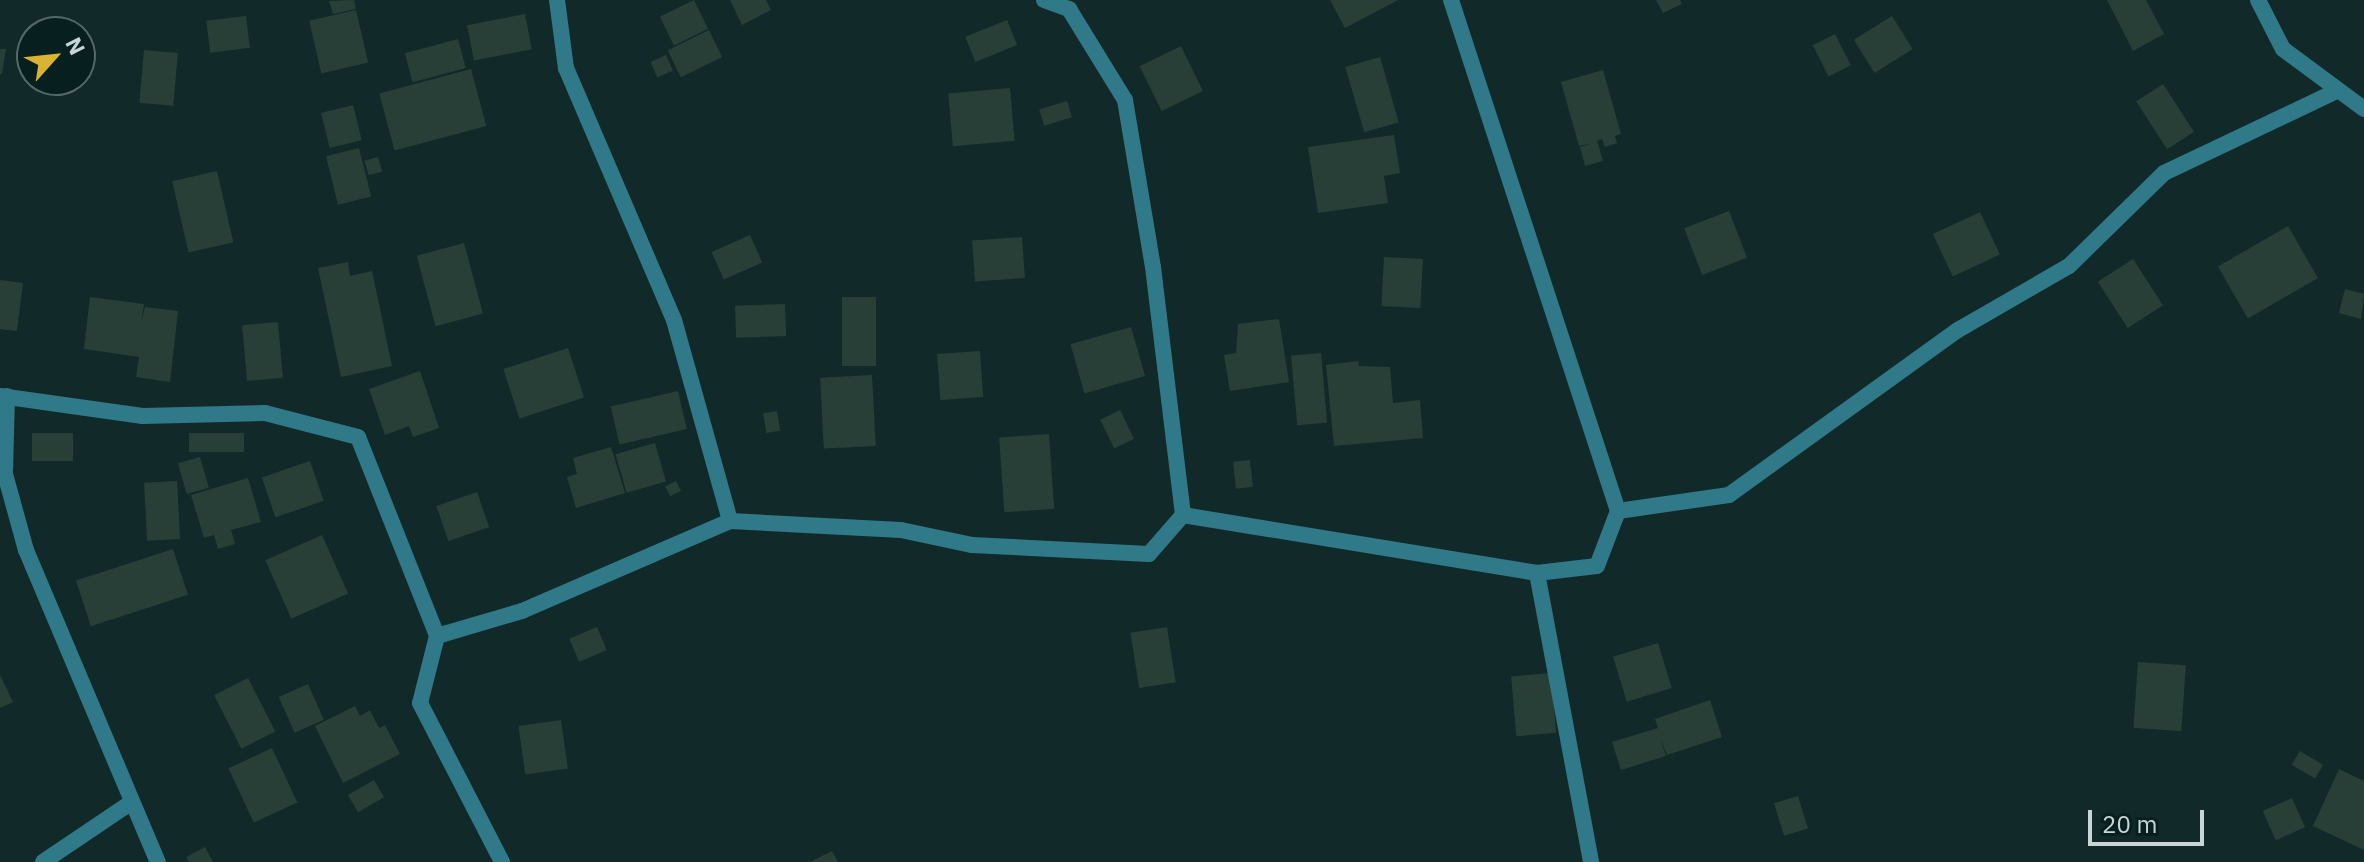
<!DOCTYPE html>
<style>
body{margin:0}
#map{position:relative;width:2364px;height:862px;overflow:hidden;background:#112a29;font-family:"IBM Plex Sans",sans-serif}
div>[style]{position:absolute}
.building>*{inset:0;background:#283f37;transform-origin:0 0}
.street>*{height:16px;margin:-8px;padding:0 8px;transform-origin:8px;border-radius:8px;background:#2f7988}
span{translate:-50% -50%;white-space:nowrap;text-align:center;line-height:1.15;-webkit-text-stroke:6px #07201f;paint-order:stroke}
.north{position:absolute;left:16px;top:16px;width:80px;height:80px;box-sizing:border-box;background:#07201f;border:2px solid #546867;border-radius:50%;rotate:63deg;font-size:22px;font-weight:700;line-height:32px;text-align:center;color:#c7d5d4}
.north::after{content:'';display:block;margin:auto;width:28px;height:36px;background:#dab333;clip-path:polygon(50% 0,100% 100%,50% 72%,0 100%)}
.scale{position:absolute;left:2088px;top:810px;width:116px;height:36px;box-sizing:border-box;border:4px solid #c7d5d4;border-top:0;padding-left:10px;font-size:24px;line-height:28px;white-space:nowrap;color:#c7d5d4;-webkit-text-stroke:6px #07201f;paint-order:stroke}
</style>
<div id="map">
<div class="building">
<div style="clip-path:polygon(354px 0,356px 9px,333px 14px,329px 1px)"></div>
<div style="left:694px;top:0;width:32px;height:38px;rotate:64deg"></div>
<div style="clip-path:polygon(730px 0,766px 0,771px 10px,742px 25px)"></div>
<div style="clip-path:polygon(1330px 0,1398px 0,1345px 28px)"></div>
<div style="clip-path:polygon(1656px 0,1680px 0,1682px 4px,1663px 13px)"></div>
<div style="clip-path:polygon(2107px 0,2146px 0,2164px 34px,2133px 51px)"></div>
<div style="left:356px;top:10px;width:54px;height:48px;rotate:77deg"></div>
<div style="left:525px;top:14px;width:36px;height:59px;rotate:79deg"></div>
<div style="left:246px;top:16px;width:32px;height:40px;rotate:83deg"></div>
<div style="left:1892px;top:16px;width:39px;height:45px;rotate:58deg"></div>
<div style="left:1007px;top:20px;width:27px;height:45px;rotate:68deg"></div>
<div style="left:709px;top:30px;width:30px;height:46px;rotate:64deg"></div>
<div style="left:1835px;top:34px;width:35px;height:25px;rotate:63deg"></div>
<div style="left:458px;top:39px;width:30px;height:55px;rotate:75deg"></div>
<div style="left:1181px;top:46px;width:50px;height:46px;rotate:64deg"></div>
<div style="clip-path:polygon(0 49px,6px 49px,2px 74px,0 74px)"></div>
<div style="left:144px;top:50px;width:34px;height:53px;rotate:5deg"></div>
<div style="left:666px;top:55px;width:17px;height:17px;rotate:66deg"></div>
<div style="left:1380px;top:57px;width:68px;height:36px;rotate:74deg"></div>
<div style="left:471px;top:69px;width:59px;height:95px;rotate:75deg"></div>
<div style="clip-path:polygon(1603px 70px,1621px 134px,1615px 136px,1617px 143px,1605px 147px,1602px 139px,1597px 141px,1603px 161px,1585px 166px,1580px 147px,1594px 143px,1579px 146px,1561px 82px)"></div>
<div style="left:2163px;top:84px;width:57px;height:32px;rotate:57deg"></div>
<div style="left:1010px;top:88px;width:53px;height:62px;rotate:85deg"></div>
<div style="left:1067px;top:101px;width:17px;height:29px;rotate:73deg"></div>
<div style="left:353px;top:105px;width:36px;height:33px;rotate:76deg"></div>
<div style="clip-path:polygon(1394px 135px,1400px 173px,1384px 176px,1388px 203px,1318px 213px,1308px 147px)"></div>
<div style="left:359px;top:148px;width:50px;height:34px;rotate:76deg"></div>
<div style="left:378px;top:157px;width:15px;height:14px;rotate:74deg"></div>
<div style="left:217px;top:171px;width:73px;height:46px;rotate:77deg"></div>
<div style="left:1729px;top:211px;width:50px;height:48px;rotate:69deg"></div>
<div style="left:1980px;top:212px;width:47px;height:52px;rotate:65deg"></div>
<div style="left:2288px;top:226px;width:60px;height:81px;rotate:60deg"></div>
<div style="left:750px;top:235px;width:30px;height:42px;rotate:66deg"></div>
<div style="left:1022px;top:237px;width:41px;height:50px;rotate:86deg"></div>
<div style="left:464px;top:243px;width:73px;height:49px;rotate:75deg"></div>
<div style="left:1384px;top:257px;width:39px;height:49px;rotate:3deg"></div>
<div style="left:2133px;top:259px;width:55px;height:42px;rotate:57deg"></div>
<div style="clip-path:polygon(348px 262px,350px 276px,372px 271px,392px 366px,341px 377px,318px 268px)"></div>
<div style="clip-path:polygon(0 280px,23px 283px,17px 331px,0 329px)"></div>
<div style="clip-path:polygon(2345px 289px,2364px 294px,2361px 319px,2339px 313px)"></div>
<div style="clip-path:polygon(90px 297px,144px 304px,141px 323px,145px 307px,178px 311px,170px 382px,136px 377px,139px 357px,84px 349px)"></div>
<div style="left:842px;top:297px;width:34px;height:69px"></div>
<div style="left:785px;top:304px;width:32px;height:50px;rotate:88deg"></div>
<div style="clip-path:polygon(1279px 319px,1289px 382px,1230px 391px,1224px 355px,1236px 353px,1238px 324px)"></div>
<div style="left:278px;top:322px;width:56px;height:36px;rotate:85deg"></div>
<div style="left:1131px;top:327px;width:51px;height:63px;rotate:74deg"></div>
<div style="left:568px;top:348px;width:52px;height:68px;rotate:72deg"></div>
<div style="left:980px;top:351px;width:46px;height:43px;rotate:86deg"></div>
<div style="left:1321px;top:353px;width:70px;height:30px;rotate:85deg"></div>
<div style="clip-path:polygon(1358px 361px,1359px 366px,1390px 367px,1393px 403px,1420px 400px,1423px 438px,1334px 446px,1326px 365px)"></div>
<div style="clip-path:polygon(420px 371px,439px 428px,413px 437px,409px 426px,385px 435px,369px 389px)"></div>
<div style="left:872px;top:375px;width:71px;height:52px;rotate:87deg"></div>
<div style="left:678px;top:391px;width:39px;height:69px;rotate:77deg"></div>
<div style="left:1120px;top:410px;width:32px;height:22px;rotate:64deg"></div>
<div style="left:777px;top:411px;width:20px;height:14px;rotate:81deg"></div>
<div style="left:73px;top:433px;width:28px;height:41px;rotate:90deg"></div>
<div style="left:189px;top:433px;width:55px;height:19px"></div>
<div style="left:1049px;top:434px;width:75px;height:50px;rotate:86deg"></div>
<div style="left:655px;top:443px;width:40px;height:41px;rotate:74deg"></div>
<div style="clip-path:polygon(611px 447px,625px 493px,576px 508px,567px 477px,577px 474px,573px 458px)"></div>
<div style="left:200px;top:457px;width:32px;height:23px;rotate:74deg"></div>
<div style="left:1250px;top:460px;width:27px;height:17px;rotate:84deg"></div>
<div style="left:310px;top:461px;width:42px;height:51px;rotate:71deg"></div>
<div style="clip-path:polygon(248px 478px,261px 522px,231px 530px,235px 544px,218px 549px,214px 535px,204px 538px,191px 495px)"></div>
<div style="left:177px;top:481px;width:58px;height:33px;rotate:87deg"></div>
<div style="left:676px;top:481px;width:11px;height:12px;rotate:63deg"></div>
<div style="left:477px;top:492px;width:37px;height:43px;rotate:71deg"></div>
<div style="left:322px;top:535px;width:64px;height:62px;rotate:66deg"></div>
<div style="left:173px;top:549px;width:48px;height:102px;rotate:72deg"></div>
<div style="left:597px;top:627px;width:25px;height:30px;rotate:67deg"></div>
<div style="left:1167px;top:627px;width:56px;height:37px;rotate:81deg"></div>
<div style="left:1658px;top:643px;width:47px;height:47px;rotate:73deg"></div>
<div style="left:2138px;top:662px;width:48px;height:66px;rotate:4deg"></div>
<div style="left:1551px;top:673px;width:60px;height:40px;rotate:85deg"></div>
<div style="clip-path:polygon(0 675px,13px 702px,0 708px)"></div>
<div style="left:248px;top:678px;width:60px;height:38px;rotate:63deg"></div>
<div style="left:308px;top:684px;width:39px;height:32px;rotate:66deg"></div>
<div style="clip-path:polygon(1710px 700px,1722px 737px,1667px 755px,1660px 738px,1666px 756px,1621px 770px,1612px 742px,1658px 728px,1655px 719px)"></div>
<div style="clip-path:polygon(355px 706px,360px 716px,370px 710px,379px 728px,385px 725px,400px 754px,343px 783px,315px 726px)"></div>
<div style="left:561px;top:720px;width:49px;height:43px;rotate:82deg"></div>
<div style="left:272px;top:748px;width:60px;height:48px;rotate:65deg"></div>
<div style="left:2300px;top:751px;width:27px;height:16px;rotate:31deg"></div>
<div style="clip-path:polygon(2339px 769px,2364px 781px,2364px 850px,2313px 826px)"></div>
<div style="left:374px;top:780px;width:20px;height:30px;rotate:60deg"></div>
<div style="left:1798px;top:796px;width:34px;height:25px;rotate:73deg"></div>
<div style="left:2292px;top:798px;width:32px;height:32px;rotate:66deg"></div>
<div style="clip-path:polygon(205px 847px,213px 862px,189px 862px,186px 857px)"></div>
<div style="clip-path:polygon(832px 851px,838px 862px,810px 862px)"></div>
</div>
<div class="street">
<div style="left:557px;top:0;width:69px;rotate:82.5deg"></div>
<div style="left:566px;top:68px;width:274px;rotate:66.8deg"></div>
<div style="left:674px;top:320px;width:209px;rotate:74.4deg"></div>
<div style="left:1044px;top:0;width:27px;rotate:20deg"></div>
<div style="left:1069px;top:9px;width:107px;rotate:58.4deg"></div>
<div style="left:1125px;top:100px;width:169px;rotate:80.5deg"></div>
<div style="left:1153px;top:267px;width:250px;rotate:83.1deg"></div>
<div style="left:1451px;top:0;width:538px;rotate:71.9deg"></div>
<div style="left:2258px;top:0;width:55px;rotate:63deg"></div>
<div style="left:2283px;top:49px;width:101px;rotate:36.5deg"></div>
<div style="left:0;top:396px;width:144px;rotate:8deg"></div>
<div style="left:143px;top:416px;width:122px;rotate:-1.4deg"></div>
<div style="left:265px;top:413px;width:96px;rotate:14.5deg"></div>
<div style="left:358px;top:437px;width:214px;rotate:68.3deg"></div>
<div style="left:437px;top:636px;width:69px;rotate:104.2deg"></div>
<div style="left:420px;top:703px;width:179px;rotate:62.7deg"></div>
<div style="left:7px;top:396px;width:78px;rotate:91.5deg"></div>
<div style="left:5px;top:474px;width:79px;rotate:74.6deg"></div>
<div style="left:26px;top:550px;width:339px;rotate:67.1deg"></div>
<div style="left:1537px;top:573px;width:294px;rotate:79.4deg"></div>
<div style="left:437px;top:636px;width:89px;rotate:-16.4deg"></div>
<div style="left:522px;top:611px;width:227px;rotate:-23.4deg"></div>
<div style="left:730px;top:521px;width:171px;rotate:3deg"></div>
<div style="left:901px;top:530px;width:73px;rotate:11.9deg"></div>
<div style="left:972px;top:545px;width:177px;rotate:2.9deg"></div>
<div style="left:1149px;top:554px;width:52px;rotate:-48.9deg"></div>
<div style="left:1183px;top:515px;width:359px;rotate:9.3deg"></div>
<div style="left:1537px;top:573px;width:60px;rotate:-6.7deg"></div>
<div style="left:1597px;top:566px;width:59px;rotate:-69.1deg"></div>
<div style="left:1618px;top:511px;width:112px;rotate:-8.2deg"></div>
<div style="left:1729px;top:495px;width:282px;rotate:-35.8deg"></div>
<div style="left:1958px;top:330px;width:128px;rotate:-30deg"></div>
<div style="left:2069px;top:266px;width:133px;rotate:-44.4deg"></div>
<div style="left:2164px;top:173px;width:191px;rotate:-25.4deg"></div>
<div style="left:43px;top:862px;width:107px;rotate:-34deg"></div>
</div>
<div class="north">N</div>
<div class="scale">20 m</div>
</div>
